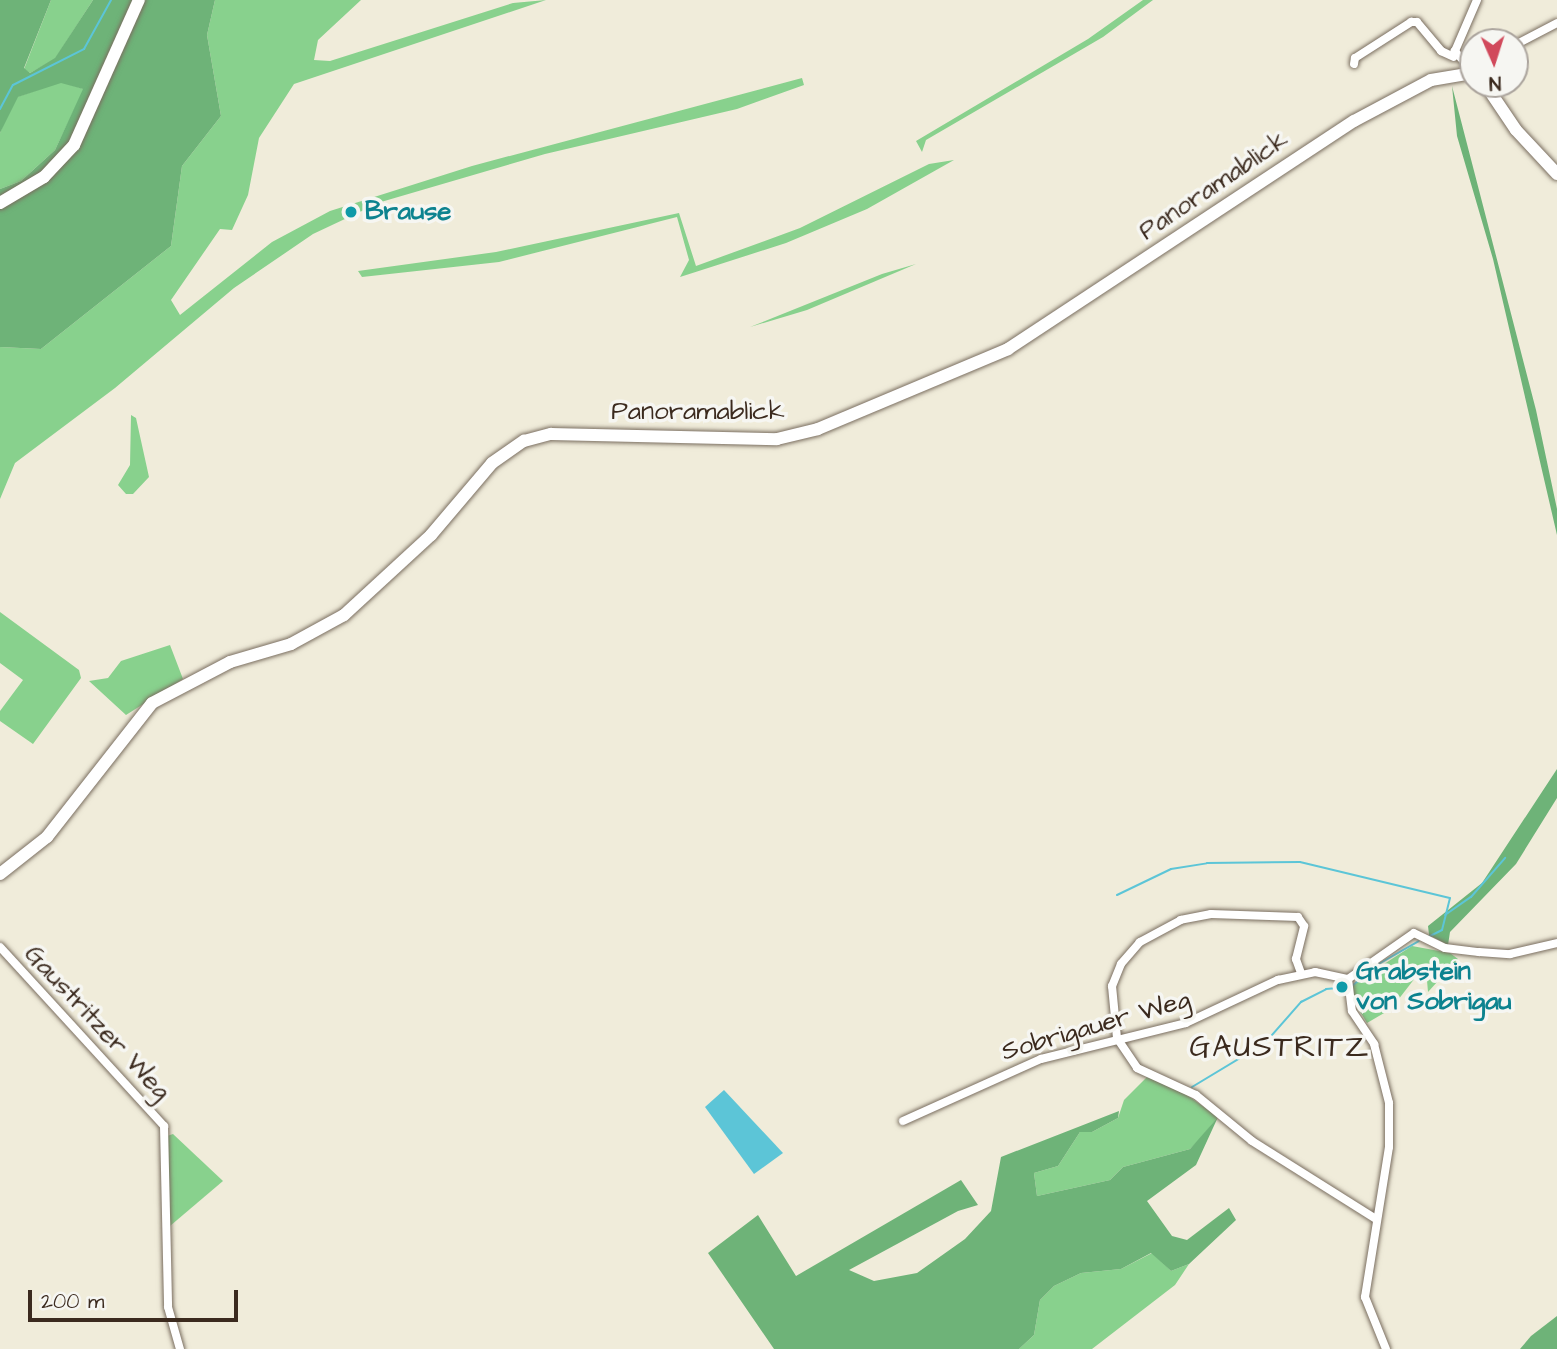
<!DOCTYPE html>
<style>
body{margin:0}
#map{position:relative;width:1557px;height:1349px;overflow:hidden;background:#f0ecda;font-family:"Architects Daughter",sans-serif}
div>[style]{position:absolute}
.green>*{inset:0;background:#88d18d}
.forest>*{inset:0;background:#6eb378}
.water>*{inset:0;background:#5cc5d7}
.stream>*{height:2px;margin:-1px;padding:0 1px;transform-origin:1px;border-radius:1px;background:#5cc5d7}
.roads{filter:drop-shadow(0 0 2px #7a6e60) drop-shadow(0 0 2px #7a6e60)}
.street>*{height:8px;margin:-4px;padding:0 4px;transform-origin:4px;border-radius:4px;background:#fff}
.secondary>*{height:12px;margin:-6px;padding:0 6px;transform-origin:6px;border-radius:6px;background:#fff}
.dots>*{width:19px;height:19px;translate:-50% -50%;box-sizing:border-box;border:4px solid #f6f6f2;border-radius:50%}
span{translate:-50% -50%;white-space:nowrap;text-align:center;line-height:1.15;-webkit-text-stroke:7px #f6f6f2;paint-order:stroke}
.street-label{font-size:26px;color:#3b2a1e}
.culture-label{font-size:26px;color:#0d838f;font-weight:700}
.left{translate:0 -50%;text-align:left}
.quarter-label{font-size:30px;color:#3b2a1e;letter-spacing:2px}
.north{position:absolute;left:1459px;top:28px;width:70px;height:70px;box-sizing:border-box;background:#f6f6f2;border:2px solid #aba49d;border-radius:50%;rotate:177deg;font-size:19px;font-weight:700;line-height:28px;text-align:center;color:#3b2a1e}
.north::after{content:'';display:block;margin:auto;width:24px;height:32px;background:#d1495b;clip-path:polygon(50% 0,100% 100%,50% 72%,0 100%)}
.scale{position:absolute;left:28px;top:1290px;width:210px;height:32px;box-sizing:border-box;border:4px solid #3b2a1e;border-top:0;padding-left:9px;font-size:21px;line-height:24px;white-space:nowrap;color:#3b2a1e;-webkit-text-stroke:5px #f6f6f2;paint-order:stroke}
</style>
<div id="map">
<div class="green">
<div style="clip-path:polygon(51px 0,93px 0,55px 59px,30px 73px,24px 69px)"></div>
<div style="clip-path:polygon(215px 0,361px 0,318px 40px,314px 60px,330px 61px,513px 3px,546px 0,294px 84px,259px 138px,248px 195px,232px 230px,220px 229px,171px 300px,180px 315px,272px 242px,330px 211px,472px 166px,802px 78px,804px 85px,737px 109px,545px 154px,381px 202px,313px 234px,234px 288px,115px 388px,15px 463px,0 499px,0 347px,41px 349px,171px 246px,182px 166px,221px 116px,207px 35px)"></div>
<div style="clip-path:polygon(1143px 0,1153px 0,1103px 37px,926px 140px,922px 152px,916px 141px,1088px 39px)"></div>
<div style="clip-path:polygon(61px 82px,84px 89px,55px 150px,21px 181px,0 189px,0 133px,8px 112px,17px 97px)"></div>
<div style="clip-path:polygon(954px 160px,867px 209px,786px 243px,680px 277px,689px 260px,677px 217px,499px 262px,362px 277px,358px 271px,496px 252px,679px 213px,696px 266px,800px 228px,929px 164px)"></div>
<div style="clip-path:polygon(916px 264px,807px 310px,750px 327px,882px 274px)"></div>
<div style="clip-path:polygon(131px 415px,136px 418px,149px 477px,133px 494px,126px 494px,118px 485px,130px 465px)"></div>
<div style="clip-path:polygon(0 612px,79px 670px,81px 678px,33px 744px,0 721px,0 711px,23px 680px,0 663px)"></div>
<div style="clip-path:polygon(170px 645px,183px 679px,126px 715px,89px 681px,108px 678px,121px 661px)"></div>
<div style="clip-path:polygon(1412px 946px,1450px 953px,1458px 959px,1428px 992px,1426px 969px,1422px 969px,1391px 1009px,1367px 1023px,1353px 1000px,1353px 984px)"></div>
<div style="clip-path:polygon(1148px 1076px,1177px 1088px,1218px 1117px,1199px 1140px,1190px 1149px,1123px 1167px,1110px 1180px,1037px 1196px,1034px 1173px,1058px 1166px,1080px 1132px,1092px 1132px,1118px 1118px,1124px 1100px)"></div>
<div style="clip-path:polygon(173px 1134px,223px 1181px,170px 1226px,167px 1136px)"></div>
<div style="clip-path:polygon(1152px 1253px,1171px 1271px,1189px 1264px,1175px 1285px,1092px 1349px,1019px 1349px,1034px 1335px,1040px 1300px,1054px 1286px,1081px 1273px,1121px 1269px)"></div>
</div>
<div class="forest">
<div style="clip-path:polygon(0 0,51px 0,24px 68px,30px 73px,55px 58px,93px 0,215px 0,207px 35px,221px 116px,182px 166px,171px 246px,41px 349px,0 347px,0 189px,21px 181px,55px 150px,83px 89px,61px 83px,18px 97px,0 133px)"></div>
<div style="clip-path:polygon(1452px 86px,1536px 410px,1557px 509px,1557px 535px,1493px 259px,1457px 136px)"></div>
<div style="clip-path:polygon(1557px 769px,1557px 798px,1516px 864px,1450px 932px,1448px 945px,1429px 935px,1428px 926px,1482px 883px)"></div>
<div style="clip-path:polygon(1119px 1111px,1118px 1118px,1092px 1132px,1080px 1132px,1058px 1166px,1034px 1173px,1037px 1196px,1110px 1180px,1123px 1167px,1190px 1149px,1218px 1117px,1196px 1165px,1147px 1201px,1172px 1236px,1187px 1240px,1229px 1208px,1236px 1220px,1189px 1264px,1171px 1271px,1151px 1253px,1121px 1269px,1081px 1273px,1054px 1286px,1040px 1300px,1034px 1335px,1019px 1349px,774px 1349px,708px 1253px,758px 1215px,796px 1276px,961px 1180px,978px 1205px,958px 1211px,849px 1270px,874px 1281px,917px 1273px,965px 1239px,991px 1211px,1001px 1157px)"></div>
<div style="clip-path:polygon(1557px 1316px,1557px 1349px,1520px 1349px,1531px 1336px)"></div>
</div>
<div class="water">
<div style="clip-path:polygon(724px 1090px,783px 1153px,754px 1174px,705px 1107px)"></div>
</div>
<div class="stream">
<div style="left:0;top:109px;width:27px;rotate:-62deg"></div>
<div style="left:13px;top:85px;width:80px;rotate:-26.9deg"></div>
<div style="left:84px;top:49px;width:56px;rotate:-61.1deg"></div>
<div style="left:1117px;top:895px;width:60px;rotate:-25.7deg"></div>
<div style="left:1171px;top:869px;width:36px;rotate:-9deg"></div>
<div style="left:1207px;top:863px;width:93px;rotate:-0.6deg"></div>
<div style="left:1300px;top:862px;width:154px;rotate:13.5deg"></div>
<div style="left:1450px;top:898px;width:33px;rotate:104deg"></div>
<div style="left:1442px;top:930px;width:16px;rotate:153deg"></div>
<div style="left:1445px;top:915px;width:32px;rotate:-35deg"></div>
<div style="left:1471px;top:897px;width:52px;rotate:-48.9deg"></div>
<div style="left:1352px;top:986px;width:33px;rotate:-40deg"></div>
<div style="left:1377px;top:965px;width:48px;rotate:-29.7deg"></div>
<div style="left:1192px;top:1087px;width:85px;rotate:-31.1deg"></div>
<div style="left:1265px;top:1043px;width:55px;rotate:-48.7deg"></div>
<div style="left:1301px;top:1002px;width:28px;rotate:-27deg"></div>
<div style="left:1326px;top:989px;width:21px;rotate:-5deg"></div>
</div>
<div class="roads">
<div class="street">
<div style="left:1515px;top:45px;width:47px;rotate:-27.6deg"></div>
<div style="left:1354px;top:64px;width:6px;rotate:-81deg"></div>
<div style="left:1355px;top:58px;width:67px;rotate:-32.7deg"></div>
<div style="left:1411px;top:22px;width:6px"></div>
<div style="left:1417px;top:22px;width:38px;rotate:50deg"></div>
<div style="left:1441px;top:51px;width:14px;rotate:25deg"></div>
<div style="left:1473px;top:72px;width:28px;rotate:-131deg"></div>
<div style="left:1455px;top:51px;width:56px;rotate:-66.7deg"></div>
<div style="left:0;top:947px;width:243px;rotate:47.5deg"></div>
<div style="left:164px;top:1126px;width:181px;rotate:88.7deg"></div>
<div style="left:168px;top:1307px;width:44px;rotate:74.1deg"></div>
<div style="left:1301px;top:973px;width:15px;rotate:-110deg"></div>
<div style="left:1296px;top:959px;width:34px;rotate:-76deg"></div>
<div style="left:1304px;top:926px;width:11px;rotate:-124deg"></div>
<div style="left:1298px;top:917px;width:87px;rotate:-178deg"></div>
<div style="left:1211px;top:914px;width:31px;rotate:169deg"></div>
<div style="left:1181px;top:920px;width:47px;rotate:151.8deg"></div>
<div style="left:1140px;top:942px;width:29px;rotate:131deg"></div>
<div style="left:1121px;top:964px;width:24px;rotate:112deg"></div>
<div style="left:1112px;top:986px;width:52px;rotate:84.5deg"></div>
<div style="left:1117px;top:1038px;width:36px;rotate:56deg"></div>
<div style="left:1137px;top:1068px;width:65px;rotate:24.6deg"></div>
<div style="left:1196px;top:1095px;width:72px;rotate:39.4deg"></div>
<div style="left:1252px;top:1141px;width:146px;rotate:32.2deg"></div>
<div style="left:1348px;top:979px;width:32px;rotate:83deg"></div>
<div style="left:1352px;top:1011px;width:40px;rotate:56deg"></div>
<div style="left:1374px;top:1044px;width:61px;rotate:75.7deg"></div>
<div style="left:1389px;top:1103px;width:44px;rotate:90deg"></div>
<div style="left:1389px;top:1147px;width:152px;rotate:99.1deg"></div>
<div style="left:1365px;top:1297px;width:56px;rotate:68deg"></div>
<div style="left:1348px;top:979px;width:80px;rotate:-34.9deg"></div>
<div style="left:1414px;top:933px;width:34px;rotate:26deg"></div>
<div style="left:1445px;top:948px;width:34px;rotate:7deg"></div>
<div style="left:1479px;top:952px;width:31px;rotate:4deg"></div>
<div style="left:1510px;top:954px;width:48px;rotate:-13.2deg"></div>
<div style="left:903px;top:1121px;width:151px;rotate:-24.2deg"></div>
<div style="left:1041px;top:1059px;width:149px;rotate:-13.9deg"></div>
<div style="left:1186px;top:1023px;width:102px;rotate:-25.1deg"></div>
<div style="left:1278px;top:980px;width:38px;rotate:-12deg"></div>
<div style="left:1315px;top:972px;width:34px;rotate:12deg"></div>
</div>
<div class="secondary">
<div style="left:1485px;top:84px;width:55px;rotate:56deg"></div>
<div style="left:1516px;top:130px;width:60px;rotate:47deg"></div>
<div style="left:0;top:203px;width:51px;rotate:-30.6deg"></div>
<div style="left:44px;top:177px;width:44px;rotate:-46.8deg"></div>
<div style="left:74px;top:145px;width:159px;rotate:-65.9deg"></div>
<div style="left:0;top:874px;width:60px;rotate:-38.2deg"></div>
<div style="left:47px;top:837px;width:170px;rotate:-51.9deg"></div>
<div style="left:152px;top:703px;width:88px;rotate:-27.7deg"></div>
<div style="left:230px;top:662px;width:64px;rotate:-16.4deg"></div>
<div style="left:291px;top:644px;width:60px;rotate:-28.7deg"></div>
<div style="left:344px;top:615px;width:118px;rotate:-42.6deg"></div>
<div style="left:431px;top:535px;width:94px;rotate:-49.7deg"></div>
<div style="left:492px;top:463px;width:39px;rotate:-35deg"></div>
<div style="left:524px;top:441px;width:28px;rotate:-15deg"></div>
<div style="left:551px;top:434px;width:226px;rotate:1.3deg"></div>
<div style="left:777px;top:439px;width:42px;rotate:-13.7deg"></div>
<div style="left:818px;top:429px;width:206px;rotate:-22.8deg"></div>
<div style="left:1008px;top:349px;width:414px;rotate:-33.4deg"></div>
<div style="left:1354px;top:121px;width:87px;rotate:-28deg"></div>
<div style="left:1431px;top:80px;width:43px;rotate:-9.5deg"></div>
</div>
</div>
<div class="dots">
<div style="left:351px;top:212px;background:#0f9aa8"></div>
<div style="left:1342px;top:987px;background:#0f9aa8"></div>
</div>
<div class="street-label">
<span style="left:1214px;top:186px;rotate:-34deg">Panoramablick</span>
<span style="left:698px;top:412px">Panoramablick</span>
<span style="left:97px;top:1023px;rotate:47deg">Gaustritzer Weg</span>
<span style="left:1096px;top:1026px;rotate:-16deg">Sobrigauer Weg</span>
</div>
<div class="culture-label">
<span class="left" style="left:365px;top:212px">Brause</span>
<span class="left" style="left:1356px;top:987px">Grabstein<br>von Sobrigau</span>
</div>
<div class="quarter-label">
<span style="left:1280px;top:1047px">GAUSTRITZ</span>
</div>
<div class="north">N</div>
<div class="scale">200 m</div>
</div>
